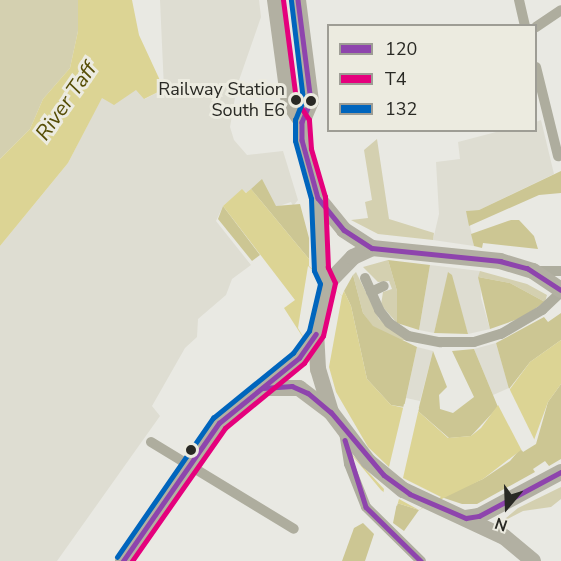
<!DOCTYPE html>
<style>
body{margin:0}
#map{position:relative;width:561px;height:561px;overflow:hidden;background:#e9e9e3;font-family:"Nunito Sans",sans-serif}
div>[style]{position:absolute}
.built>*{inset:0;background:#deddd2}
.green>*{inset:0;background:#d4d0b0}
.forest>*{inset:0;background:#ccc693}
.water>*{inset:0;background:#dcd494}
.pier>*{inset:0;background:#e9e9e3}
.street>*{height:10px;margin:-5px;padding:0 5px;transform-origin:5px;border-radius:5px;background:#aead9e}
.primary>*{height:16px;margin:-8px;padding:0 8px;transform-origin:8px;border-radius:8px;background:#b2b0a2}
.bus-1>*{height:4.5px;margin:-2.25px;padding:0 2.25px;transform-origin:2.25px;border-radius:2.25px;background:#8e44ad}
.bus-2>*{height:4.5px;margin:-2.25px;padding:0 2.25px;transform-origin:2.25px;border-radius:2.25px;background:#e5007d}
.bus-3>*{height:4.5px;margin:-2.25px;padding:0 2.25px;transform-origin:2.25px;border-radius:2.25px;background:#0065bd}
.dots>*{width:16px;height:16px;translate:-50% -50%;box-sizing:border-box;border:3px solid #ecebe0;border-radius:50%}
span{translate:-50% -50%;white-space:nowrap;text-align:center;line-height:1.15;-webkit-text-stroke:6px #ecebe0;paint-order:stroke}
.bus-label{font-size:18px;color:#292924}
.right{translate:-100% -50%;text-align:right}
.water-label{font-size:21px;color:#564d05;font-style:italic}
.legend{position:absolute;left:327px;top:24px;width:210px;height:108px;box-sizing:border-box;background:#ecebe0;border:2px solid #9e9d95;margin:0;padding:8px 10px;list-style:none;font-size:18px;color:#292924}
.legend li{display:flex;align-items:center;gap:12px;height:30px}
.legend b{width:30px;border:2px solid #9e9d95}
.north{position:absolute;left:477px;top:477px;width:60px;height:60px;-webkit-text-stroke:4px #ecebe0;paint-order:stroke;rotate:199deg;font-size:16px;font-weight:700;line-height:24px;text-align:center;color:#292924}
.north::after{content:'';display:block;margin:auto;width:21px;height:27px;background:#292924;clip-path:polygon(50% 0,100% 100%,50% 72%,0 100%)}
</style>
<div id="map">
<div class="built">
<div style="clip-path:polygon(160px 0,259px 0,261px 17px,237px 86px,230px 127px,234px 140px,247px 155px,283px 151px,298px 200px,293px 206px,291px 202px,276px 207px,242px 190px,223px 206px,216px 221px,251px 265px,232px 279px,226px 295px,198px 319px,197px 337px,185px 348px,152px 406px,160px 416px,57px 561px,0 561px,0 246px,68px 163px,102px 97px,136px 89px,145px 99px,164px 89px)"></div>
<div style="clip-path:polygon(541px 120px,554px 174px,479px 210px,467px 211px,474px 246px,433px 240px,439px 214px,436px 162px,460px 159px,458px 142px,500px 131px,536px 130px,536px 122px)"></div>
<div style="clip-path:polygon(430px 265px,480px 271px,481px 298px,490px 329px,468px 334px,449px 272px,434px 333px,419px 330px)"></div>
<div style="clip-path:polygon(496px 343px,509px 388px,493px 395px,474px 349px)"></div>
<div style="clip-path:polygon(417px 347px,433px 351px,420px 401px,406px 398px)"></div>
</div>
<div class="green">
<div style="clip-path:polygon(0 0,78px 0,78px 31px,70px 68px,43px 99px,30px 129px,0 159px)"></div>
<div style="clip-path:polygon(377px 139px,389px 219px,434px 233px,433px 240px,378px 234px,351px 220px,368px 218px,365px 202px,372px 200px,364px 150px)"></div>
<div style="clip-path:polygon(388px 260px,397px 291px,397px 323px,381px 305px,383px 292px,392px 289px,389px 281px,378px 282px,363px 267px)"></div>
<div style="clip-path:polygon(480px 271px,527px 284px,547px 295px,545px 302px,510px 283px,478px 277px)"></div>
<div style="clip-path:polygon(356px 272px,379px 319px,407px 340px,396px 340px,373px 327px,363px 313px,353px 275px)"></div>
<div style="clip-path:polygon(561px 487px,561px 499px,551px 507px,523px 511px,500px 523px,518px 508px)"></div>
</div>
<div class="forest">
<div style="clip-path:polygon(561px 171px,561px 193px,539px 195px,469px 226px,466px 211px,479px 210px)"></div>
<div style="clip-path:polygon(262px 179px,276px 206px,300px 204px,309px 238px,309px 259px,251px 189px)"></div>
<div style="clip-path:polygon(223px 206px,260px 255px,252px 261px,218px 219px)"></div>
<div style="clip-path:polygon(511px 220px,519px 220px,534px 236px,538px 249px,483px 243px,482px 248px,474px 246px,471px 234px)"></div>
<div style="clip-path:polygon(388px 260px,430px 265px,419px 330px,397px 323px,397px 291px)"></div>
<div style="clip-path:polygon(448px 272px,452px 275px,468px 334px,434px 333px)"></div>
<div style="clip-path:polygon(353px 275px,363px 313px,373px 326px,417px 347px,404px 407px,391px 405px,367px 379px,351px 306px,344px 291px)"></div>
<div style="clip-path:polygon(478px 277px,510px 283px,545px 302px,521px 318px,490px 329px)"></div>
<div style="clip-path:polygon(561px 313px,561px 340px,530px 362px,509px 389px,496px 343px,544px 317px,548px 322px)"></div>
<div style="clip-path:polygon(474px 349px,498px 407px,471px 436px,449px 438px,418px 411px,433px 351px,447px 387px,439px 395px,440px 409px,453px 413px,474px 397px,452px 351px)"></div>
<div style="clip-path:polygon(561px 384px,561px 459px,549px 466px,545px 461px,533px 469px,535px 472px,477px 504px,462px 504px,441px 497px,483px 479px,510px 461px,521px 448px,523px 452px,536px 444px,548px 402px)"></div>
<div style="clip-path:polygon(397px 503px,419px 510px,404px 531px,393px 523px)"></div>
<div style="clip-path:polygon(363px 523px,374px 534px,365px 561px,342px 561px,354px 528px)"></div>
</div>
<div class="water">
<div style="clip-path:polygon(78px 0,132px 0,139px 35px,164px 89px,144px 99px,136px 90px,114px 105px,102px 98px,68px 163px,0 246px,0 159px,30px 129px,43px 99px,70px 68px,78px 31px)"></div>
<div style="clip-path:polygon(242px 189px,246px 193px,251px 189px,309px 259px,309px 266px,342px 296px,344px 291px,351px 306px,367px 379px,391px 405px,418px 411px,448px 438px,471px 436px,481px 428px,530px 362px,561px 340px,561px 384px,548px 402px,534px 440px,483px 479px,419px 510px,397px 503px,381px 490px,345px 447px,311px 350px,284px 308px,295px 300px,223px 206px)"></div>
</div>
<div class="pier">
<div style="clip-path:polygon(308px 266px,342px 296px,329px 367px,336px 392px,368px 447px,389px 467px,404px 404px,419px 408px,403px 478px,441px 497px,419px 510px,399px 499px,397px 506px,383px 495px,384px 489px,345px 447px,330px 422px,311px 350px,298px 328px)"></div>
<div style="clip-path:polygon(509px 388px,536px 443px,522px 451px,497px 403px)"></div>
</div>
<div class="street">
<div style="left:519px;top:0;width:27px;rotate:77deg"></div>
<div style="left:536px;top:27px;width:30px;rotate:-34deg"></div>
<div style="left:536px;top:67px;width:92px;rotate:76.1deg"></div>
<div style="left:533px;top:271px;width:28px"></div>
<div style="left:365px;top:278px;width:35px;rotate:66deg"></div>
<div style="left:379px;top:310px;width:16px;rotate:52deg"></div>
<div style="left:389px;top:323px;width:23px;rotate:34deg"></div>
<div style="left:408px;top:336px;width:33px;rotate:11deg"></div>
<div style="left:440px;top:342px;width:34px"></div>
<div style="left:474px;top:342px;width:28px;rotate:-17deg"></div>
<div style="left:501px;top:334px;width:48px;rotate:-30.3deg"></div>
<div style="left:542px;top:310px;width:26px;rotate:-43deg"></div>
<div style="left:371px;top:292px;width:14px;rotate:-25deg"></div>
<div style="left:344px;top:432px;width:32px;rotate:81deg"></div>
<div style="left:349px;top:464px;width:46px;rotate:68.4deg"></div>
<div style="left:366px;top:507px;width:77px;rotate:44.5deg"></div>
<div style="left:151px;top:442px;width:167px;rotate:31.3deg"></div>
</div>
<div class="primary">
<div style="left:275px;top:0;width:104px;rotate:82.3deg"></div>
<div style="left:289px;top:103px;width:23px;rotate:56deg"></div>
<div style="left:298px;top:0;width:102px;rotate:82.7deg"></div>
<div style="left:311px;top:101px;width:23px;rotate:113deg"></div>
<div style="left:302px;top:122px;width:18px;rotate:90deg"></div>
<div style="left:302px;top:140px;width:60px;rotate:74.6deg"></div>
<div style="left:318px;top:198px;width:72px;rotate:87.6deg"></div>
<div style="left:321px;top:270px;width:15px;rotate:62deg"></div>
<div style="left:318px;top:198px;width:41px;rotate:50.9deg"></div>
<div style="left:344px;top:230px;width:33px;rotate:33deg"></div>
<div style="left:264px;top:388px;width:35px"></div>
<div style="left:299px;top:388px;width:40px;rotate:37deg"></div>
<div style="left:466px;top:518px;width:13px;rotate:-9deg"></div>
<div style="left:479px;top:516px;width:93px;rotate:-28.2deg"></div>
<div style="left:123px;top:561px;width:168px;rotate:-55.2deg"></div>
<div style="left:219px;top:423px;width:103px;rotate:-39.1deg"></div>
<div style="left:299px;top:358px;width:29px;rotate:-55deg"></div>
<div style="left:533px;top:561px;width:38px;rotate:-140deg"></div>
<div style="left:504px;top:537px;width:111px;rotate:-155deg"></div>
<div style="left:403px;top:490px;width:45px;rotate:-140.4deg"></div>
<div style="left:368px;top:461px;width:61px;rotate:-127.1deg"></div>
<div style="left:331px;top:412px;width:45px;rotate:-106.8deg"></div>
<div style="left:318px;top:369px;width:35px;rotate:-93deg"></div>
<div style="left:316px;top:334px;width:52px;rotate:-76.8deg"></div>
<div style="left:328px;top:283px;width:36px;rotate:-46deg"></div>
<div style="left:353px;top:257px;width:21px;rotate:-25deg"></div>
<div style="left:372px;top:248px;width:129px;rotate:5.8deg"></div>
<div style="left:500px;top:261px;width:34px;rotate:17deg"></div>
<div style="left:533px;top:271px;width:34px;rotate:34deg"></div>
</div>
<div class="bus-1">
<div style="left:298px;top:0;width:102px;rotate:82.7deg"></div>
<div style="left:311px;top:101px;width:23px;rotate:113deg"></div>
<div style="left:302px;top:122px;width:18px;rotate:90deg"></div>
<div style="left:302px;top:140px;width:60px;rotate:74.6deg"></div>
<div style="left:318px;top:198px;width:41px;rotate:50.9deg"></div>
<div style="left:344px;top:230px;width:33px;rotate:33deg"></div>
<div style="left:372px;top:248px;width:129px;rotate:5.8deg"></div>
<div style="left:500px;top:261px;width:28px;rotate:15deg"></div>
<div style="left:527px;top:268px;width:40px;rotate:32.9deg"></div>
<div style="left:263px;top:388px;width:29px;rotate:-4deg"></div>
<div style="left:292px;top:386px;width:17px;rotate:24deg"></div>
<div style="left:308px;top:393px;width:30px;rotate:40deg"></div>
<div style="left:331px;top:412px;width:82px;rotate:49.9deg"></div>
<div style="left:384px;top:475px;width:32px;rotate:36deg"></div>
<div style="left:410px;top:494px;width:61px;rotate:23.2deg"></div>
<div style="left:466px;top:518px;width:13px;rotate:-9deg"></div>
<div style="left:479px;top:516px;width:93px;rotate:-28.2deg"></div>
<div style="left:345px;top:440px;width:70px;rotate:72.6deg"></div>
<div style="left:366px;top:507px;width:77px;rotate:44.5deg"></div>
<div style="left:123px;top:561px;width:168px;rotate:-55.2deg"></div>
<div style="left:219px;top:423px;width:103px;rotate:-39.1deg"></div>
<div style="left:299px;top:358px;width:29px;rotate:-55deg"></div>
</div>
<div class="bus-2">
<div style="left:132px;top:561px;width:162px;rotate:-55deg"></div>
<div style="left:225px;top:428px;width:102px;rotate:-39.4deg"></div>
<div style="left:304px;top:363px;width:33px;rotate:-55deg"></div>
<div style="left:323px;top:336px;width:54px;rotate:-77.2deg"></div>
<div style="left:335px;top:283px;width:17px;rotate:-115deg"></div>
<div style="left:328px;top:268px;width:71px;rotate:-92.4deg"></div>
<div style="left:325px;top:197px;width:50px;rotate:-106.3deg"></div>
<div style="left:311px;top:149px;width:29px;rotate:-94deg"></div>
<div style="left:309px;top:120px;width:24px;rotate:-123deg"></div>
<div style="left:296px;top:100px;width:101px;rotate:-97.4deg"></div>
</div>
<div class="bus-3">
<div style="left:117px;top:557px;width:169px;rotate:-55.4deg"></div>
<div style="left:213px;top:418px;width:103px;rotate:-39.1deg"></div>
<div style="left:293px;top:353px;width:27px;rotate:-54deg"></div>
<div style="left:309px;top:331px;width:48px;rotate:-76.8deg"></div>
<div style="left:320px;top:284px;width:14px;rotate:-115deg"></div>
<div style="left:314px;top:271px;width:72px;rotate:-92.4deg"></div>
<div style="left:311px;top:199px;width:60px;rotate:-105.4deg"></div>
<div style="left:295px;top:141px;width:21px;rotate:-90deg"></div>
<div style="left:295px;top:120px;width:22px;rotate:-68deg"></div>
<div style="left:303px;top:100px;width:100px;rotate:-96.9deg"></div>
</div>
<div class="dots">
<div style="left:296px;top:100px;background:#292924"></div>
<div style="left:311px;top:101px;background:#292924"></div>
<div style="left:191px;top:450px;background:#292924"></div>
</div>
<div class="bus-label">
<span class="right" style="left:285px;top:100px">Railway Station<br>South E6</span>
</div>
<div class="water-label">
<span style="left:66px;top:101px;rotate:-55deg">River Taff</span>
</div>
<ul class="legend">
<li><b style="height:8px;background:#8e44ad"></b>120</li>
<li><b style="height:8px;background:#e5007d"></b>T4</li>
<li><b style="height:8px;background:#0065bd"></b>132</li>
</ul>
<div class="north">N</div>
</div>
